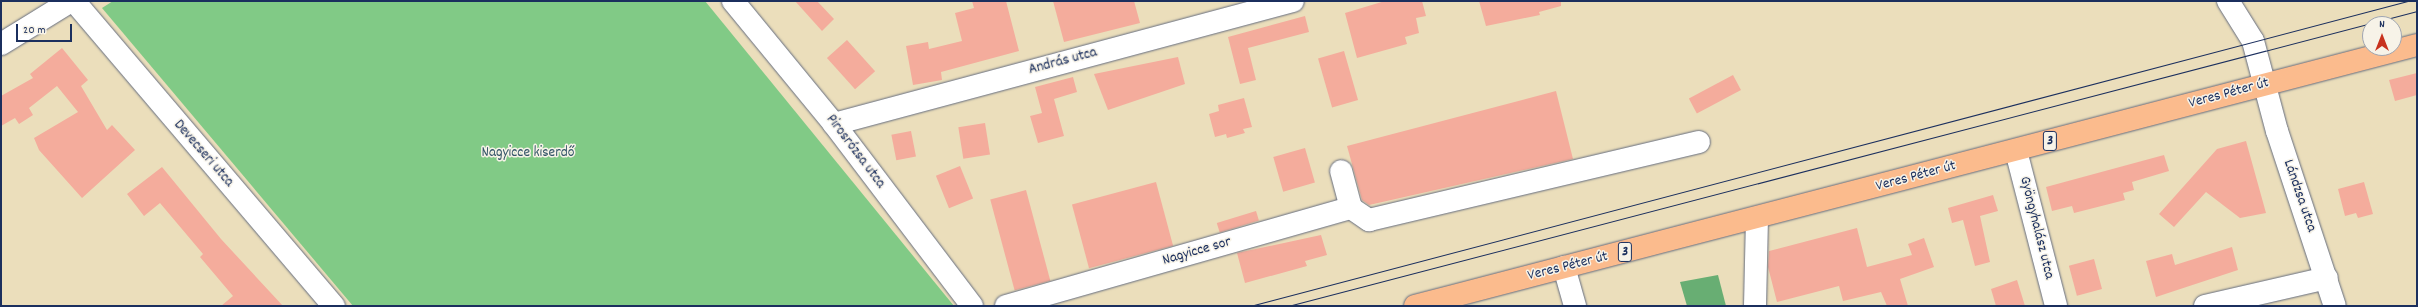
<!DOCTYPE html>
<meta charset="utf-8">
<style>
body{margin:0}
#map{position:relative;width:2418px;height:307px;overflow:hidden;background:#ebdebb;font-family:Dekko,sans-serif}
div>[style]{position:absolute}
.green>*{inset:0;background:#81ca86}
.forest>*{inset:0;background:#68ae73}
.building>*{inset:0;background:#f4ac9c;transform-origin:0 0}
.roads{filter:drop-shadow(0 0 1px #646c7f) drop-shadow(0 0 1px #646c7f)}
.minor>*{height:22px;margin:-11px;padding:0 11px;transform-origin:11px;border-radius:11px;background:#fff}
.major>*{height:22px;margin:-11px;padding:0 11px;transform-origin:11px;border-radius:11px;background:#fbbb8d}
.tram>*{height:1px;margin:-0.5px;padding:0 0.5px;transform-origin:0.5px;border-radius:0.5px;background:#1b2f5e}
span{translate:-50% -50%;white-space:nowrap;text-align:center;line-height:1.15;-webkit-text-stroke:3px #f7f3e8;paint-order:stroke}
.shield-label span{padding:1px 3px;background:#f7f3e8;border:1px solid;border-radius:3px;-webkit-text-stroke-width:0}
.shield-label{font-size:14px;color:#1b2f5e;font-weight:700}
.street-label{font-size:15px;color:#1b2f5e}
.park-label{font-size:15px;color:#345668}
.frame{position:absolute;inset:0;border:2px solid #1b2f5e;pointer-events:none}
.north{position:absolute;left:2362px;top:16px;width:40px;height:40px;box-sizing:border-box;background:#f7f3e8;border:1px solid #9fa5b1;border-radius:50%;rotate:0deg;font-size:11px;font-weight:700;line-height:16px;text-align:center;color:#1b2f5e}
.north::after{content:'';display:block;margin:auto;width:14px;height:18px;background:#c8321e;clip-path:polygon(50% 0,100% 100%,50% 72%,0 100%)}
.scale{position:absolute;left:16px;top:24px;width:56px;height:18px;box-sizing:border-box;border:2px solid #1b2f5e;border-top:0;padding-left:5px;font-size:12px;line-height:14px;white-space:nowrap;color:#1b2f5e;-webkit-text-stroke:3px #f7f3e8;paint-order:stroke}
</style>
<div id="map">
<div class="green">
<div style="clip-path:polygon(113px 1px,705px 1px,954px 306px,353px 306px,102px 8px)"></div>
</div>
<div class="forest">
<div style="clip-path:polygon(1718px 275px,1726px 306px,1687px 306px,1680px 282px)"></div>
</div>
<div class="building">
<div style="clip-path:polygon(795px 1px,817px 1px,834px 19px,822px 31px)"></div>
<div style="clip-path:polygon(972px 1px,1006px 1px,1019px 51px,941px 72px,942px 80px,913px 85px,906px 46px,928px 42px,929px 49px,962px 41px,955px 13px,974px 8px)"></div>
<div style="clip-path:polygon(1053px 1px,1134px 1px,1140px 23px,1064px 42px)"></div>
<div style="clip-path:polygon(1385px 1px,1422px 1px,1426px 16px,1416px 18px,1419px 33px,1405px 37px,1407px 44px,1357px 58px,1345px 13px)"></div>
<div style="clip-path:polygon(1479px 1px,1561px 1px,1561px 6px,1539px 12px,1540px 15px,1486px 26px)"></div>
<div style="clip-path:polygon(1305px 16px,1309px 32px,1248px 48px,1256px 80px,1240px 84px,1228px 37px)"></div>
<div style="left:847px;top:40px;width:42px;height:27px;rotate:48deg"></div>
<div style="clip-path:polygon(62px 48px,88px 80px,81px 86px,107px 130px,112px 125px,135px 150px,82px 198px,39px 150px,34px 138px,78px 112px,57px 86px,29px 108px,33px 115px,19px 124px,15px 118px,1px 126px,1px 96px,33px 78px,30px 74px)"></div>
<div style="left:1344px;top:51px;width:51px;height:27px;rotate:74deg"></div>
<div style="clip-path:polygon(1178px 57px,1185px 84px,1108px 110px,1094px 74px)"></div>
<div style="clip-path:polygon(2417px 73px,2417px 95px,2395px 101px,2389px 80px)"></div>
<div style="left:1733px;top:75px;width:17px;height:50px;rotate:62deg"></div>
<div style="clip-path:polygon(1073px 77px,1077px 92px,1054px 99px,1064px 136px,1038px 143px,1030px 116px,1042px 113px,1035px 87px)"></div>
<div style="clip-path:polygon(1556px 91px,1573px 159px,1369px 205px,1362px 200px,1347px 146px)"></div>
<div style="clip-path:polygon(1244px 98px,1252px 127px,1243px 129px,1245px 133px,1227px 138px,1226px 134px,1215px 137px,1209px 114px,1219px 111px,1218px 105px)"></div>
<div style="left:985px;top:123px;width:32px;height:27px;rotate:81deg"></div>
<div style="left:911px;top:131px;width:26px;height:20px;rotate:79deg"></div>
<div style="clip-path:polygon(2246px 141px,2266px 213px,2240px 218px,2206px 192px,2174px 227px,2159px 214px,2217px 149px)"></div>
<div style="left:1305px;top:148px;width:36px;height:33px;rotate:74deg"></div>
<div style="clip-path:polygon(2164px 155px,2169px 171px,2132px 182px,2134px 190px,2123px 193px,2125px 200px,2074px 213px,2072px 206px,2052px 211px,2046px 187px)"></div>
<div style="left:960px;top:166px;width:35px;height:26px;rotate:68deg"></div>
<div style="clip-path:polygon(162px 167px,221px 239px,283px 306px,221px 306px,233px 296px,200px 257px,203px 254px,160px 203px,144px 216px,127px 194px)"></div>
<div style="left:1156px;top:182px;width:66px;height:87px;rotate:75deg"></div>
<div style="clip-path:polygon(2364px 182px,2373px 214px,2358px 218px,2356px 213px,2345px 216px,2338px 189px)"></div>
<div style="left:1026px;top:190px;width:94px;height:37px;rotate:75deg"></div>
<div style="clip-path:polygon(1993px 195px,1998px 211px,1980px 216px,1990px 262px,1975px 266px,1963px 220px,1952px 223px,1948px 208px)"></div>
<div style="left:1256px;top:211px;width:10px;height:41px;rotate:73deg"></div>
<div style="clip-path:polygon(1857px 228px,1867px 267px,1912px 255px,1908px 244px,1924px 238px,1934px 267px,1900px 279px,1908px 306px,1887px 306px,1881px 292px,1843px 301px,1839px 286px,1777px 302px,1768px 267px,1769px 251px)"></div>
<div style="clip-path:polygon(1321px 235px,1327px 255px,1305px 261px,1307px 266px,1245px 283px,1237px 253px)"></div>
<div style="clip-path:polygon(2232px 247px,2238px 270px,2156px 297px,2146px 261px,2172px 254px,2175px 265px)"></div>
<div style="left:2094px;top:259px;width:31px;height:26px;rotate:75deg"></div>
<div style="clip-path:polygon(2017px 280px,2025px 306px,1996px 306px,1991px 289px)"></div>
</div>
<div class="roads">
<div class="minor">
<div style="left:74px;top:1px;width:401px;rotate:49.6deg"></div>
<div style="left:733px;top:1px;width:159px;rotate:50.6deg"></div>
<div style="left:834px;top:124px;width:228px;rotate:52.8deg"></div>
<div style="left:2228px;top:1px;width:47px;rotate:58deg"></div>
<div style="left:2253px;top:41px;width:93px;rotate:75.1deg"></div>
<div style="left:2277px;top:131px;width:184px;rotate:71.7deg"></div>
<div style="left:1px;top:44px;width:82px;rotate:-31.6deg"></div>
<div style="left:834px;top:124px;width:475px;rotate:-15deg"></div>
<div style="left:2016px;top:151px;width:160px;rotate:75.5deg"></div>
<div style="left:1351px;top:208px;width:22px;rotate:34deg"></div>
<div style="left:1369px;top:220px;width:339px;rotate:-13.3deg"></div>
<div style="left:1564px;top:267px;width:41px;rotate:74.2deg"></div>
<div style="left:1006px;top:306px;width:359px;rotate:-15.9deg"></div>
<div style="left:1351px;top:208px;width:38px;rotate:-105deg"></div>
<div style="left:1755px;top:306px;width:87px;rotate:-88.7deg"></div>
<div style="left:2205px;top:306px;width:125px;rotate:-12.9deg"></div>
</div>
<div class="major">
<div style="left:1415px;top:306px;width:1035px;rotate:-14.6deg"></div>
</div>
</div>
<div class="tram">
<div style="left:1250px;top:306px;width:1197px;rotate:-14.76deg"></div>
<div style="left:1288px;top:306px;width:1167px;rotate:-14.64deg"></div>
</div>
<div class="shield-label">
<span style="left:2050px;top:141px">3</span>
<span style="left:1625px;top:252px">3</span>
</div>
<div class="street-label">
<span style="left:1063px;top:62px;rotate:-15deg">András utca</span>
<span style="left:2229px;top:94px;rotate:-15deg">Veres Péter út</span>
<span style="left:855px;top:152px;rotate:53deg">Pirosrózsa utca</span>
<span style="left:203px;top:154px;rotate:49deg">Devecseri utca</span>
<span style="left:1916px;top:177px;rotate:-15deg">Veres Péter út</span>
<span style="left:2299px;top:196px;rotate:71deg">Lándzsa utca</span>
<span style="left:2036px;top:228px;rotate:76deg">Gyöngyhalász utca</span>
<span style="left:1197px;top:252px;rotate:-16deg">Nagyicce sor</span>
<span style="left:1568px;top:267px;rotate:-14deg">Veres Péter út</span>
</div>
<div class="park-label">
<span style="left:528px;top:154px">Nagyicce kiserdő</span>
</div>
<div class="frame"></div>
<div class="north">N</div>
<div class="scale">20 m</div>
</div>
